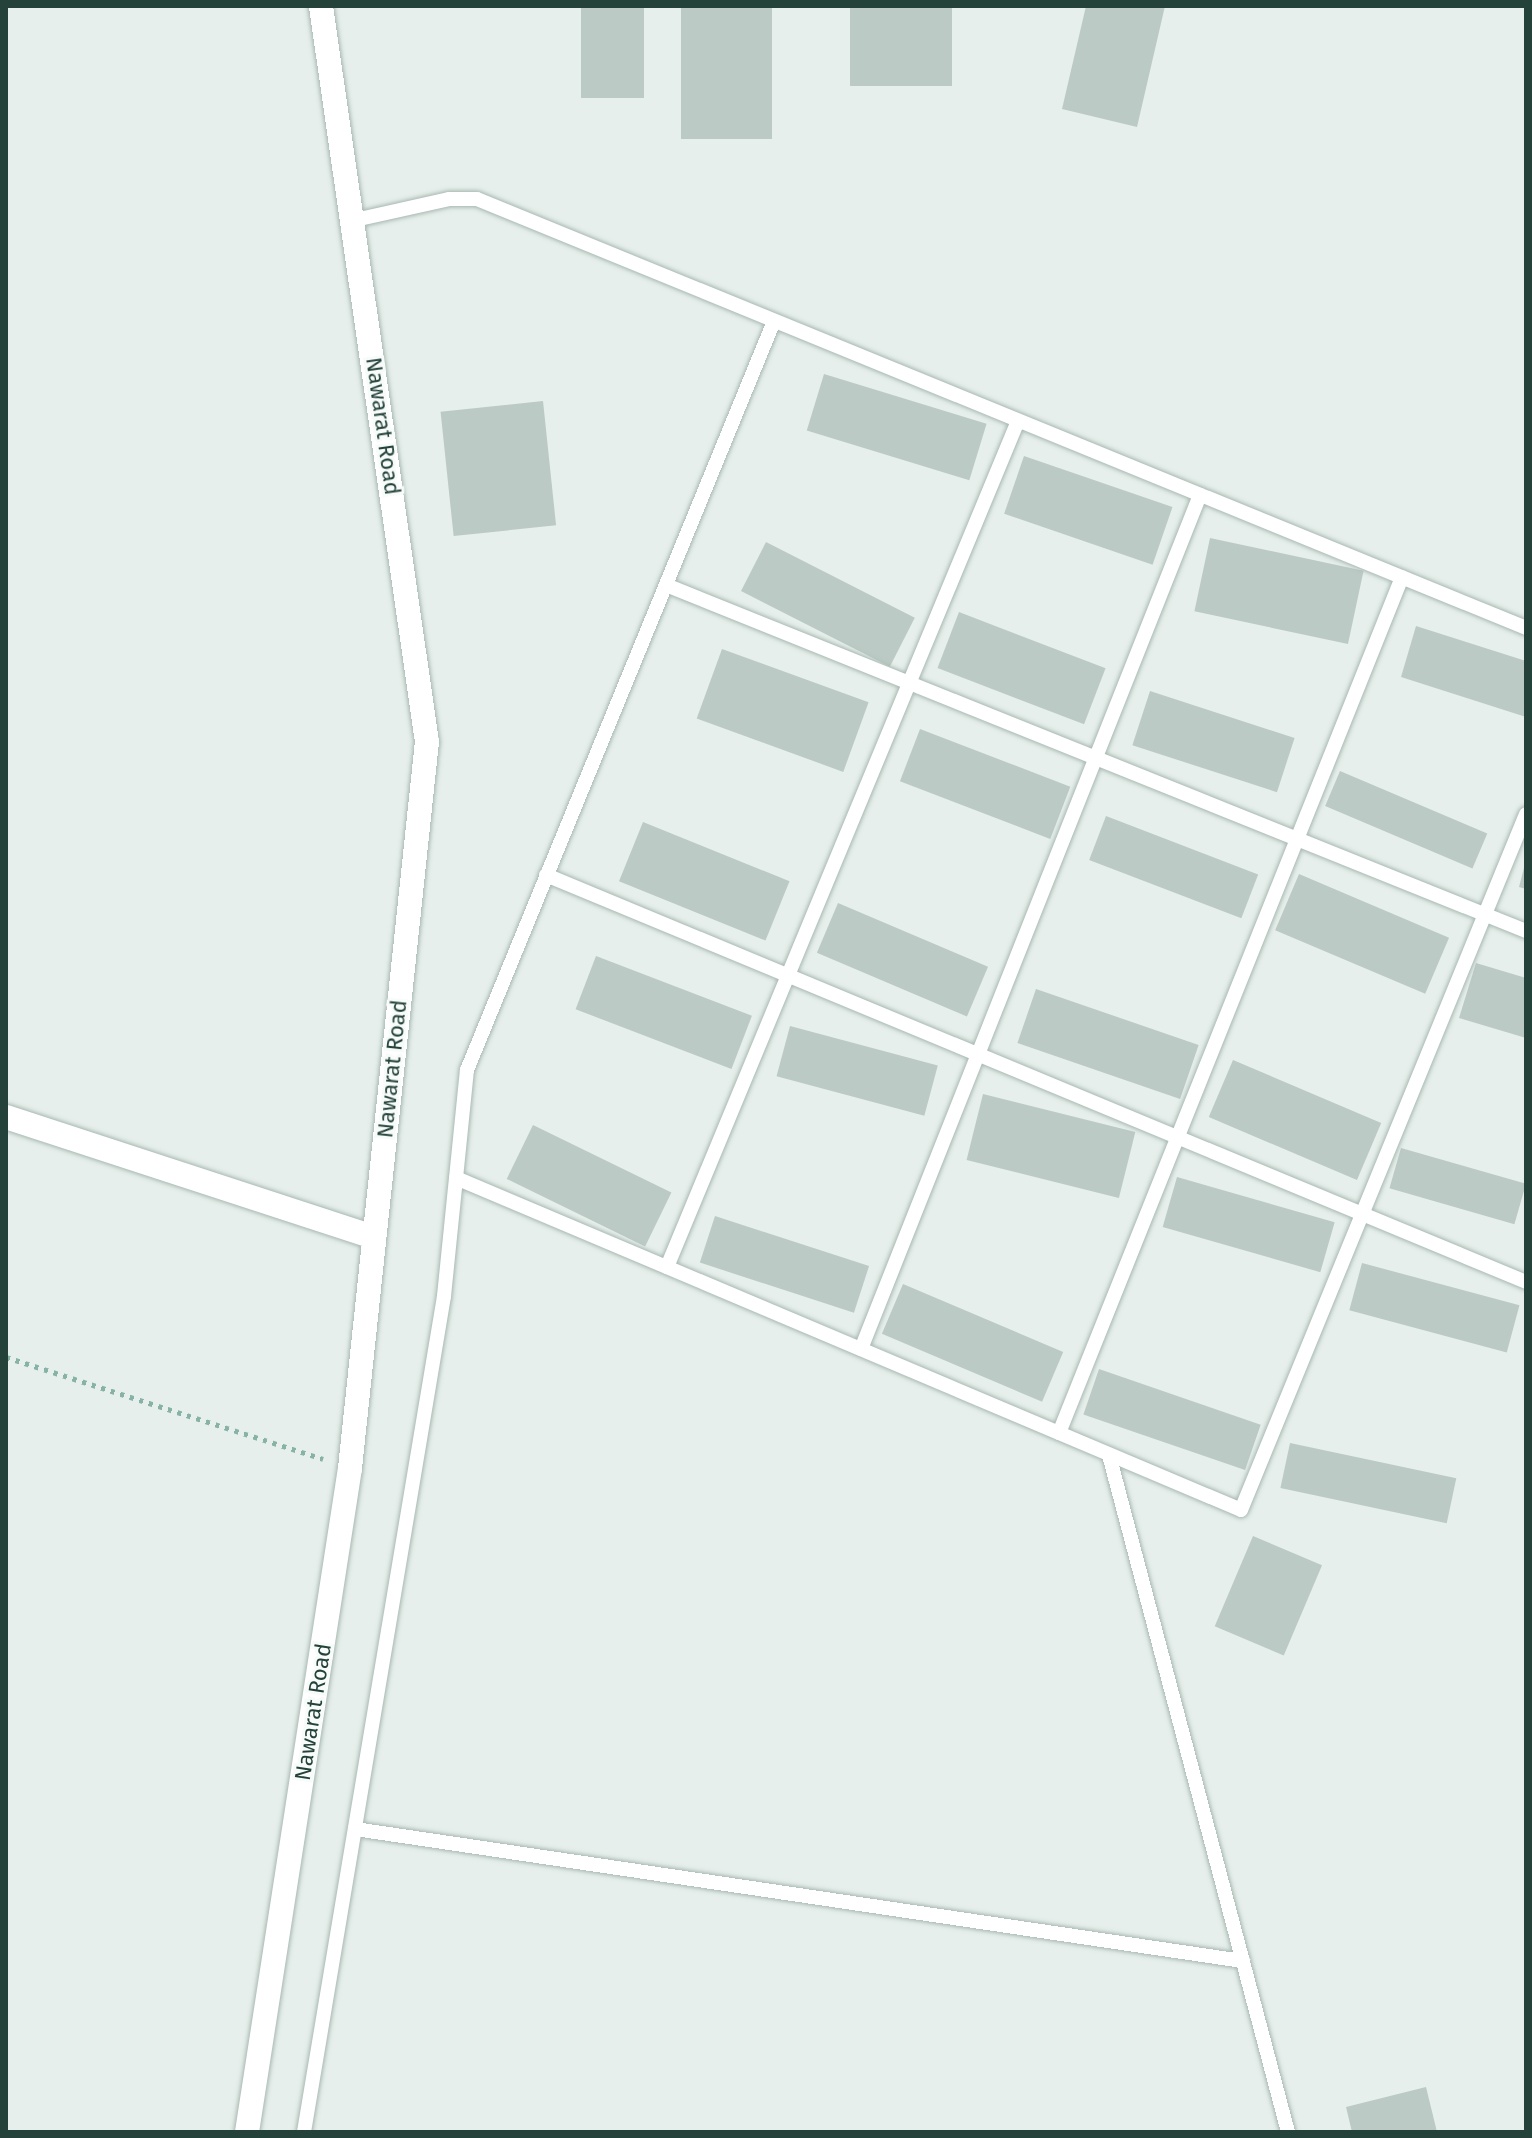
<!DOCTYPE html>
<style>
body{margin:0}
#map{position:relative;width:1532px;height:2138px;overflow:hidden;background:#e6efeb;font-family:"Fira Sans",sans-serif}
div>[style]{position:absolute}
.building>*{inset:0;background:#bbcac4;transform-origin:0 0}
.path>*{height:5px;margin-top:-2.5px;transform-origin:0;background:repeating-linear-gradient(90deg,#86b3a5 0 4px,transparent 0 10px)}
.roads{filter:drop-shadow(0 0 2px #a8b8b2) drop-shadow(0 0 2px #a8b8b2)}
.service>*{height:14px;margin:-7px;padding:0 7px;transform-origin:7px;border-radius:7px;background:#fff}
.minor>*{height:24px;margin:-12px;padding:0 12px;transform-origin:12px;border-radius:12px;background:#fff}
span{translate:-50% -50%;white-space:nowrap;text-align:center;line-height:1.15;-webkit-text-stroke:6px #f7fbf9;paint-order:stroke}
.street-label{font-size:22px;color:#24423a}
.frame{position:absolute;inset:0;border:8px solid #24423a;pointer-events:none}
</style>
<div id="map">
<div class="building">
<div style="left:581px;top:6px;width:63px;height:92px"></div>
<div style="left:681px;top:6px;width:91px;height:133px"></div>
<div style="left:850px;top:6px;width:102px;height:80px"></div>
<div style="clip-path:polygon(1086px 6px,1165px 6px,1137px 127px,1062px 109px)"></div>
<div style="left:824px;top:374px;width:170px;height:59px;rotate:17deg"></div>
<div style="left:543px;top:401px;width:125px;height:103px;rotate:84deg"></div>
<div style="left:1024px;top:456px;width:157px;height:61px;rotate:19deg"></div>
<div style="left:1210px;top:538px;width:157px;height:75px;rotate:12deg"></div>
<div style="left:766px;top:542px;width:167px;height:55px;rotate:27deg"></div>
<div style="left:959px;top:612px;width:157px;height:60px;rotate:21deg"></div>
<div style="clip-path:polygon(1416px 626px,1526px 661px,1526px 717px,1401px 677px)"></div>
<div style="left:722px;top:649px;width:156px;height:74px;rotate:20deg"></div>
<div style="left:1150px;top:691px;width:152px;height:57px;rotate:18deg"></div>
<div style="left:920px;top:729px;width:161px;height:56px;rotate:21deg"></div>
<div style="left:1340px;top:771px;width:160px;height:38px;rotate:23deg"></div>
<div style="left:1106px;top:816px;width:163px;height:47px;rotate:21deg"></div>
<div style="left:643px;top:822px;width:158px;height:64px;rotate:22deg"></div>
<div style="clip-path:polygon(1525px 864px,1526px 865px,1526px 889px,1519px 887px)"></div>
<div style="left:1299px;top:874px;width:163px;height:61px;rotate:23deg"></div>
<div style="left:838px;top:903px;width:163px;height:54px;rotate:23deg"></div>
<div style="left:596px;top:956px;width:167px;height:57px;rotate:21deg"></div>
<div style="clip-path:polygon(1476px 963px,1526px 978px,1526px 1038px,1459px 1018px)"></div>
<div style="left:1036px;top:989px;width:172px;height:57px;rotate:19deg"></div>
<div style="left:790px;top:1026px;width:153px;height:52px;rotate:15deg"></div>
<div style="left:1233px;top:1060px;width:161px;height:62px;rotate:23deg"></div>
<div style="left:983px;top:1094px;width:157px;height:68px;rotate:14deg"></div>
<div style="left:533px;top:1125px;width:154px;height:60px;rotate:26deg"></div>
<div style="left:1401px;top:1148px;width:130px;height:42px;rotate:16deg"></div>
<div style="left:1177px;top:1177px;width:164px;height:52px;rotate:16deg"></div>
<div style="left:715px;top:1216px;width:162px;height:49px;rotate:18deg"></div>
<div style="left:1362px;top:1263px;width:163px;height:49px;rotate:15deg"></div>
<div style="left:903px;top:1284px;width:174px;height:54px;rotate:23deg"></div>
<div style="left:1099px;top:1369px;width:171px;height:48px;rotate:19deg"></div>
<div style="left:1290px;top:1443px;width:170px;height:46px;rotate:12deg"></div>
<div style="left:1253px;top:1536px;width:75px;height:98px;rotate:23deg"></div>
<div style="clip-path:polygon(1426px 2087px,1437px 2132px,1352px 2132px,1346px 2107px)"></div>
</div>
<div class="path">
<div style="left:6px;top:1357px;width:333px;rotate:17.8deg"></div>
</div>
<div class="roads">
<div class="service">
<div style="left:355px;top:220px;width:96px;rotate:-12.6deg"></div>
<div style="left:449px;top:199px;width:28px"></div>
<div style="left:477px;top:199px;width:1133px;rotate:22.24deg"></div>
<div style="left:666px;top:585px;width:927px;rotate:21.92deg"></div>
<div style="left:546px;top:875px;width:1061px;rotate:22.55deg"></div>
<div style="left:456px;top:1178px;width:852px;rotate:22.92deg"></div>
<div style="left:1241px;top:1510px;width:752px;rotate:-67.73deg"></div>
<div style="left:667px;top:1267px;width:916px;rotate:-67.47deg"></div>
<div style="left:861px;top:1349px;width:919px;rotate:-68.35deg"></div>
<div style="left:1059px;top:1433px;width:922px;rotate:-68.16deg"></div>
<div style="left:1109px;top:1455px;width:700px;rotate:75.19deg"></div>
<div style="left:355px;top:1829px;width:898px;rotate:8.46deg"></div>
<div style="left:304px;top:2132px;width:848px;rotate:-80.49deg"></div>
<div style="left:444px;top:1296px;width:227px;rotate:-84.2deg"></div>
<div style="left:467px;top:1070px;width:809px;rotate:-67.71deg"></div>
</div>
<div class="minor">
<div style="left:6px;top:1117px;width:387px;rotate:18.1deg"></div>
<div style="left:247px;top:2132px;width:672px;rotate:-81.18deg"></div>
<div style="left:350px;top:1468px;width:730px;rotate:-83.95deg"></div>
<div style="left:427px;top:742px;width:744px;rotate:-98.2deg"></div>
</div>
</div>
<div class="street-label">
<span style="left:383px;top:426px;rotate:82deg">Nawarat Road</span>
<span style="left:392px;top:1069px;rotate:-84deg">Nawarat Road</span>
<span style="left:313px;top:1712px;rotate:-81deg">Nawarat Road</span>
</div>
<div class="frame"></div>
</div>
